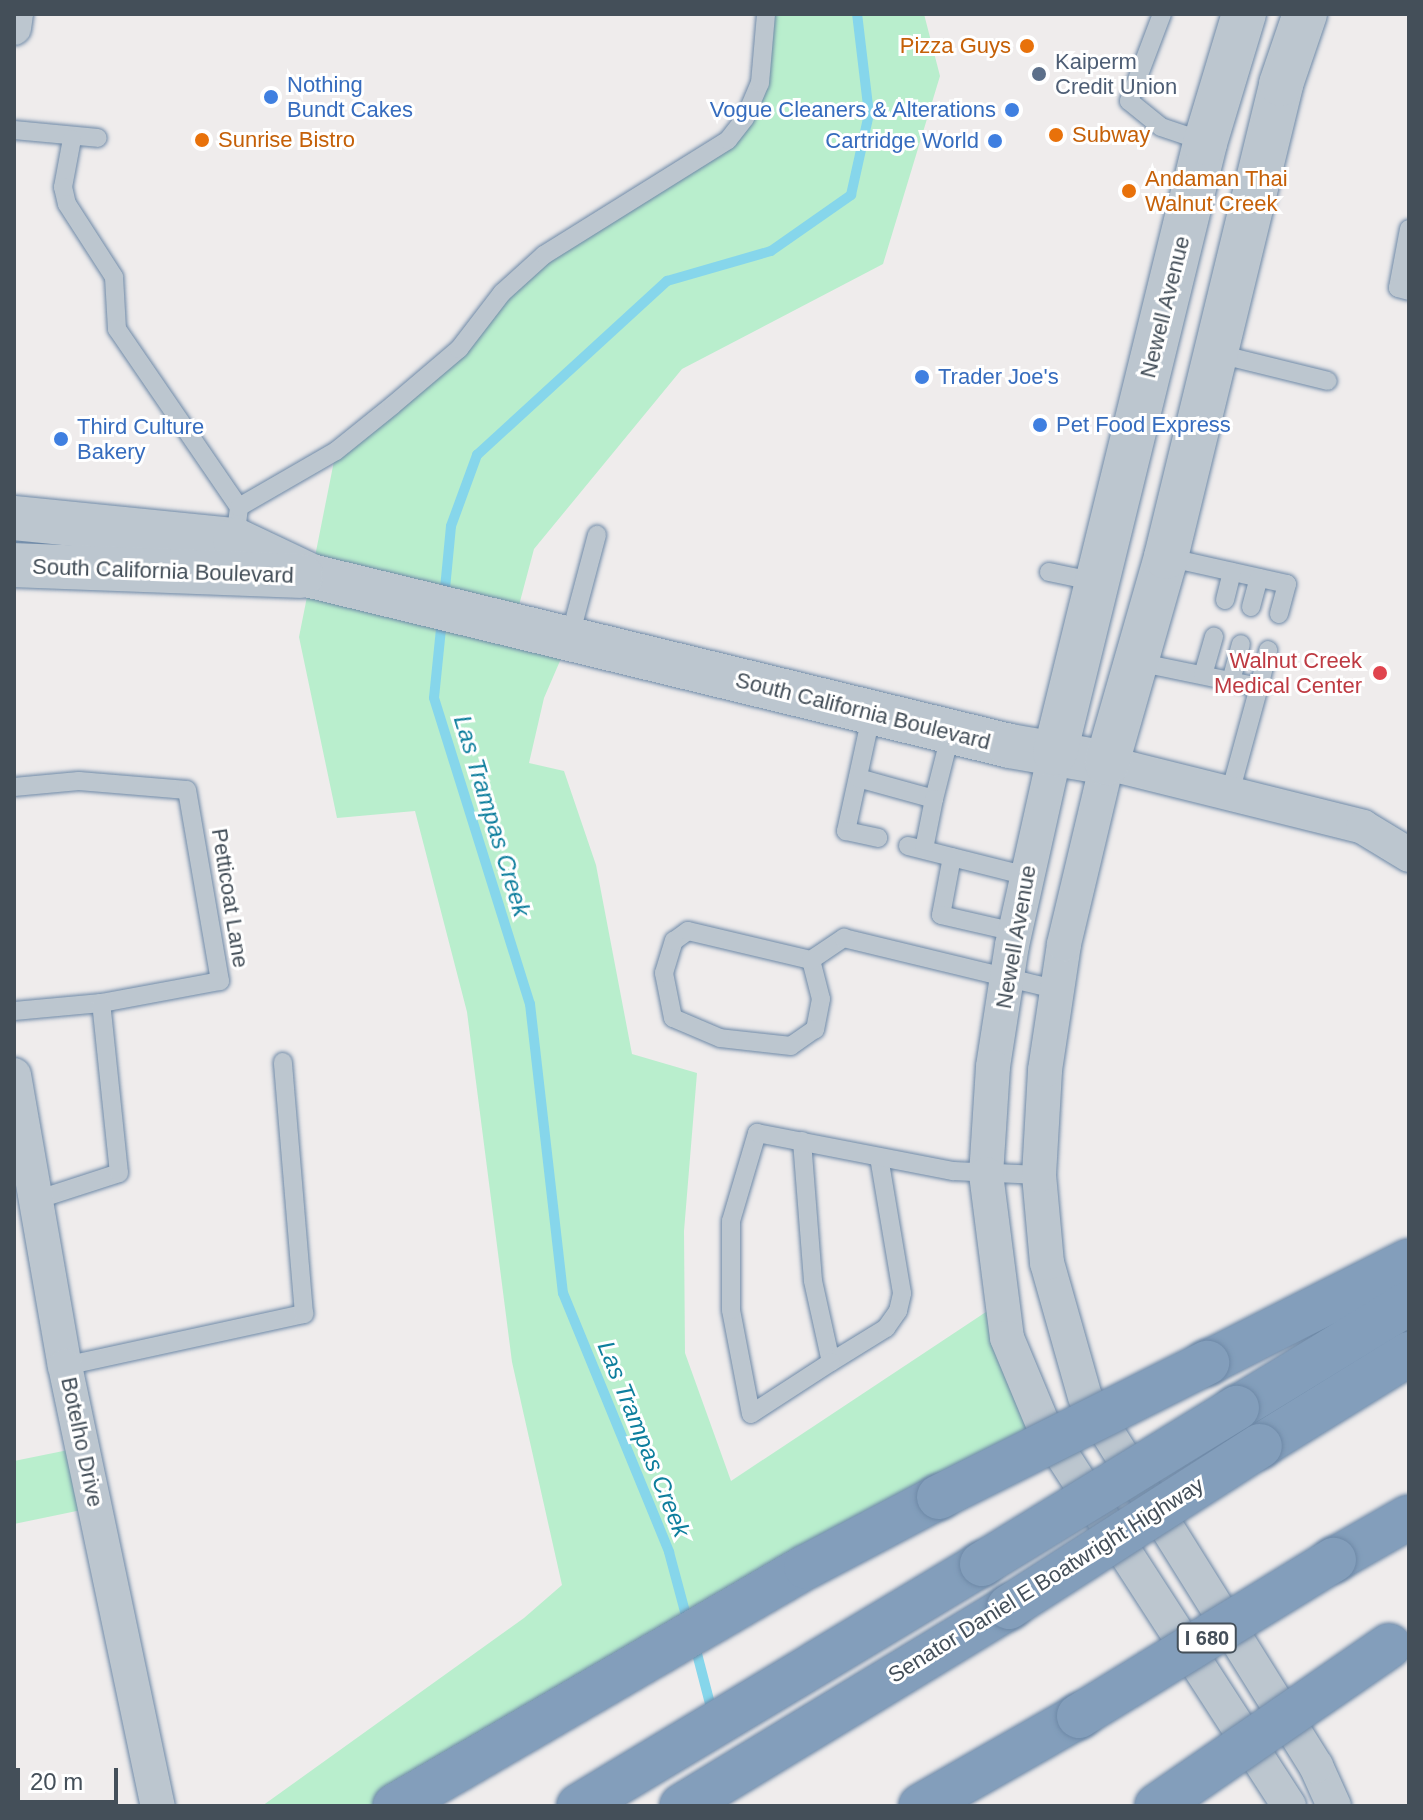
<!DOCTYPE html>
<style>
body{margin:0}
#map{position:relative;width:1423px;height:1820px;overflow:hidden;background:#efecec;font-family:Helvetica,sans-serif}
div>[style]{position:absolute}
.green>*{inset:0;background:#b9eecd}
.stream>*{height:10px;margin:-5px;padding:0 5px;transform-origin:5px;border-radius:5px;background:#86d6eb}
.roads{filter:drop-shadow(0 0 2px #6e89a7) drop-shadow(0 0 2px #6e89a7)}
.service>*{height:18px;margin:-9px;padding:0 9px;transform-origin:9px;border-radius:9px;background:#bcc6cf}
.minor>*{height:34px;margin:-17px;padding:0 17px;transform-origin:17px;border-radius:17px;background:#bcc6cf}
.tertiary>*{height:44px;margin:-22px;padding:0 22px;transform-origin:22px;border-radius:22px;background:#bcc6cf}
.motorway>*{height:44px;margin:-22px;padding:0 22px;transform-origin:22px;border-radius:22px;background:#839ebb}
.bridges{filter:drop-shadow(0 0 2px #6e89a7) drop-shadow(0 0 2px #6e89a7)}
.motorway-bridge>*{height:44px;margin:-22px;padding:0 22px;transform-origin:22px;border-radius:22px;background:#839ebb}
.dots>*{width:22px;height:22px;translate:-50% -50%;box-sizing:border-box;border:4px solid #fff;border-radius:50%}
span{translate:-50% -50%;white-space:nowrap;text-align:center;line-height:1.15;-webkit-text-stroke:6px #fff;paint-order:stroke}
.shield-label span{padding:2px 6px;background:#fff;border:2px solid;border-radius:6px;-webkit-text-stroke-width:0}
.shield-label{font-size:20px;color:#444f59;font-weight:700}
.food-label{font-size:22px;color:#c56008}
.right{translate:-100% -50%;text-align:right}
.left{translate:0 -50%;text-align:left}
.service-label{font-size:22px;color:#4e5e75}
.shop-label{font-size:22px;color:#366cbe}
.street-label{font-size:22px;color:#444f59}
.health-label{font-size:22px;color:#be3a42}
.water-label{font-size:24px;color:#0d7e9d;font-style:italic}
.frame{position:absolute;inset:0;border:16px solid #444f59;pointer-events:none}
.scale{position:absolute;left:16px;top:1768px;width:102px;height:36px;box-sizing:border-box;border:4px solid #444f59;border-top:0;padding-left:10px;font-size:24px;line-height:28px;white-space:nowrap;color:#444f59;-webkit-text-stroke:6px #fff;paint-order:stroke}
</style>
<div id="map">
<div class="green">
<div style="clip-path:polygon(766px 14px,924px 14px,940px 76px,883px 264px,682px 369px,534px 549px,514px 624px,569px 640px,544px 698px,529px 763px,564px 771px,596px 865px,632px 1054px,697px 1073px,684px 1231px,685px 1353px,731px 1481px,1001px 1302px,1044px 1427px,395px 1806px,262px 1806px,524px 1618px,562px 1585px,512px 1362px,467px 1012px,415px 811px,337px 818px,299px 637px,336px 451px,393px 405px,502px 293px,745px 118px)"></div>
<div style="clip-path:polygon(83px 1447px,96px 1507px,14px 1524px,14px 1461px)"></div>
</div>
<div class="stream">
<div style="left:444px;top:599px;width:73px;rotate:-84.5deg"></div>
<div style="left:451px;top:526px;width:76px;rotate:-69.9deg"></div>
<div style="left:477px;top:455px;width:258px;rotate:-42.5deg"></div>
<div style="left:667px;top:281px;width:108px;rotate:-16.1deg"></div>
<div style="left:771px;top:251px;width:98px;rotate:-35deg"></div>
<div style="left:851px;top:195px;width:83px;rotate:-77.5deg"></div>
<div style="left:869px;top:114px;width:101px;rotate:-96.8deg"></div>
<div style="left:442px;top:619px;width:79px;rotate:95.8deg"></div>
<div style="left:434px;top:698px;width:321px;rotate:72.6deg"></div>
<div style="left:530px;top:1004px;width:291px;rotate:83.5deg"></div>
<div style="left:563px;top:1293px;width:280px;rotate:67.7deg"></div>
<div style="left:669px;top:1552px;width:73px;rotate:75deg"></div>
<div style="left:695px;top:1646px;width:71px;rotate:75.4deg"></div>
</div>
<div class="roads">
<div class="service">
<div style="left:1162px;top:14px;width:93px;rotate:110.8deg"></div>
<div style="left:1129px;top:101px;width:41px;rotate:39.1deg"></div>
<div style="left:1161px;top:127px;width:46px;rotate:18.8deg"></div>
<div style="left:14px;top:130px;width:84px;rotate:5.4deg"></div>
<div style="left:72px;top:139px;width:49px;rotate:100.6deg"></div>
<div style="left:63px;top:187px;width:17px;rotate:77deg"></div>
<div style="left:67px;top:204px;width:87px;rotate:57.2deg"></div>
<div style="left:114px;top:277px;width:52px;rotate:86.7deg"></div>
<div style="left:117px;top:329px;width:216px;rotate:55.6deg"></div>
<div style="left:1409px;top:229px;width:60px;rotate:100.6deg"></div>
<div style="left:1398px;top:288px;width:11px;rotate:15deg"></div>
<div style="left:1214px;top:353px;width:117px;rotate:13.8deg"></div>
<div style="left:235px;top:540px;width:33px;rotate:-83deg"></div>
<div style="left:239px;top:507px;width:112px;rotate:-30deg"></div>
<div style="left:336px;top:451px;width:73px;rotate:-38.9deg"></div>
<div style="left:393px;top:405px;width:87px;rotate:-40.3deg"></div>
<div style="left:459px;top:349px;width:71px;rotate:-52.5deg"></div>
<div style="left:502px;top:293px;width:57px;rotate:-42.1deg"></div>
<div style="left:544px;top:255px;width:217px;rotate:-32deg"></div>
<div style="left:728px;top:140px;width:28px;rotate:-52deg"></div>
<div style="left:745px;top:118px;width:38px;rotate:-67deg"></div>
<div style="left:760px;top:83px;width:69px;rotate:-85deg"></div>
<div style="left:1166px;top:557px;width:124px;rotate:12.6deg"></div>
<div style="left:1287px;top:584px;width:31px;rotate:105deg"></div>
<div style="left:1049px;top:572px;width:49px;rotate:11.8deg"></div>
<div style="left:1225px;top:600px;width:29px;rotate:-76deg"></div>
<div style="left:1251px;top:607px;width:30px;rotate:-75deg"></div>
<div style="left:569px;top:640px;width:109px;rotate:-75.1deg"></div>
<div style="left:1137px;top:662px;width:125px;rotate:11.6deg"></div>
<div style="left:1259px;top:687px;width:110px;rotate:105.3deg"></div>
<div style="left:1203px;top:675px;width:40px;rotate:-74deg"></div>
<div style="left:1231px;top:681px;width:38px;rotate:-75deg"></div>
<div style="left:1259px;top:687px;width:38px;rotate:-76deg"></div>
<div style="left:872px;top:712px;width:122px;rotate:102.3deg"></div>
<div style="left:846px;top:831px;width:33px;rotate:12deg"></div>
<div style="left:858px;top:778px;width:79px;rotate:15.4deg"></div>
<div style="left:934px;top:799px;width:69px;rotate:-75.8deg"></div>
<div style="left:14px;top:787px;width:65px;rotate:-5.3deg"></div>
<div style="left:79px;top:781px;width:108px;rotate:4.8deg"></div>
<div style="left:187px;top:790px;width:194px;rotate:80.2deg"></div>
<div style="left:220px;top:981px;width:121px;rotate:169.5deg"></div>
<div style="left:101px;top:1003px;width:87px;rotate:174.7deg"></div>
<div style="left:908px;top:846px;width:123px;rotate:14.1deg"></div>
<div style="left:924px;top:849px;width:51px;rotate:-78.7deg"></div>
<div style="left:952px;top:857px;width:59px;rotate:100.7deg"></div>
<div style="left:941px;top:915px;width:76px;rotate:12.9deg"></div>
<div style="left:811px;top:960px;width:40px;rotate:75.6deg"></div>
<div style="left:821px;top:999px;width:31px;rotate:101deg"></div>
<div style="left:815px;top:1029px;width:29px;rotate:145deg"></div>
<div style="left:791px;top:1046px;width:71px;rotate:-173.6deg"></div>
<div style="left:720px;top:1038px;width:51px;rotate:-156.9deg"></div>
<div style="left:673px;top:1018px;width:46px;rotate:-101.3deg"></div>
<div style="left:664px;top:973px;width:34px;rotate:-73deg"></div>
<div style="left:674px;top:941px;width:17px;rotate:-36deg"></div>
<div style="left:688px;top:931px;width:126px;rotate:13.3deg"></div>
<div style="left:811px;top:960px;width:40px;rotate:-34deg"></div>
<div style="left:844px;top:938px;width:217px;rotate:13.6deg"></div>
<div style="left:802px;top:1141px;width:140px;rotate:85.5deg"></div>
<div style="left:813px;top:1281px;width:83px;rotate:77.5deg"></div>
<div style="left:831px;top:1362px;width:65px;rotate:-31.7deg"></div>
<div style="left:886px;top:1328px;width:21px;rotate:-55deg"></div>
<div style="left:898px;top:1311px;width:18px;rotate:-77deg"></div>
<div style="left:902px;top:1293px;width:138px;rotate:-99.6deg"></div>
<div style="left:36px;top:1200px;width:87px;rotate:-18deg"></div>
<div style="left:119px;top:1173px;width:171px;rotate:-96deg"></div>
<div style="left:831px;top:1362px;width:95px;rotate:147deg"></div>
<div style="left:751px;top:1414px;width:106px;rotate:-100.9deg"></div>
<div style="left:731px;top:1310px;width:89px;rotate:-90deg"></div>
<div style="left:731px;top:1221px;width:92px;rotate:-73.5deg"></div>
<div style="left:757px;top:1133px;width:200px;rotate:11deg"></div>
<div style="left:953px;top:1171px;width:86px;rotate:2.7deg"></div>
<div style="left:65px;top:1366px;width:245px;rotate:-12.3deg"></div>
<div style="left:304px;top:1314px;width:253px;rotate:-94.8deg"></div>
</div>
<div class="minor">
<div style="left:14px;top:28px;width:14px;rotate:-82deg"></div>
<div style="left:1055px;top:753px;width:197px;rotate:102.6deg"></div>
<div style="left:1012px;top:945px;width:123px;rotate:98.9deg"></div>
<div style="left:993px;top:1067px;width:107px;rotate:93.7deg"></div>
<div style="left:986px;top:1174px;width:165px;rotate:82.7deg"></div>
<div style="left:1007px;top:1338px;width:96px;rotate:67.4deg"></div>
<div style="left:1044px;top:1427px;width:451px;rotate:57.1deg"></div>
<div style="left:14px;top:1075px;width:295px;rotate:80.1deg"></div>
<div style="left:65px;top:1366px;width:450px;rotate:78.1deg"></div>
<div style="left:1334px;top:1806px;width:44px;rotate:-114.2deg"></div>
<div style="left:1316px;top:1766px;width:435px;rotate:-122deg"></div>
<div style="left:1085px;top:1397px;width:139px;rotate:-105.8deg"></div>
<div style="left:1047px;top:1263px;width:88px;rotate:-95.2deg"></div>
<div style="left:1039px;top:1175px;width:105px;rotate:-86.7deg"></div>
<div style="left:1045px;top:1070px;width:127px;rotate:-81.4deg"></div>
<div style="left:1064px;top:944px;width:186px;rotate:-76.6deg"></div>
<div style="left:1107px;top:763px;width:264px;rotate:14deg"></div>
<div style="left:1363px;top:827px;width:54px;rotate:31.3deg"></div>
</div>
<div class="tertiary">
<div style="left:14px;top:518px;width:222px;rotate:5.7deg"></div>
<div style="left:235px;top:540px;width:84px;rotate:25.3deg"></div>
<div style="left:311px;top:576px;width:719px;rotate:13.67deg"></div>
<div style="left:1010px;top:746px;width:98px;rotate:9.9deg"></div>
<div style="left:1107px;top:763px;width:214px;rotate:-74deg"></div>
<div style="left:1166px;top:557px;width:487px;rotate:-76.3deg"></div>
<div style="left:1281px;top:84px;width:74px;rotate:-71.1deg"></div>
<div style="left:14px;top:565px;width:287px;rotate:2.2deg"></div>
<div style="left:1055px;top:753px;width:628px;rotate:-76.18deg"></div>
<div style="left:1205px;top:143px;width:135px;rotate:-73.2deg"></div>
</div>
<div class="motorway">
<div style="left:1207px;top:1363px;width:226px;rotate:-26.8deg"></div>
<div style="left:1237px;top:1408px;width:202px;rotate:-31.4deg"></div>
<div style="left:1260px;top:1446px;width:175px;rotate:-31.7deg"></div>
<div style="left:1334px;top:1560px;width:86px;rotate:-29.8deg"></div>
<div style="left:395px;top:1806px;width:475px;rotate:-30.2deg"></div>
<div style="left:806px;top:1567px;width:150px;rotate:-27.8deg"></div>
<div style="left:579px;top:1806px;width:470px;rotate:-31deg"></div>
<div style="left:682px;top:1806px;width:383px;rotate:-31.3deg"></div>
<div style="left:921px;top:1806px;width:182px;rotate:-29.7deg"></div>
</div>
</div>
<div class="bridges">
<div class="motorway-bridge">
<div style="left:939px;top:1497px;width:300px;rotate:-26.6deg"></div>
<div style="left:982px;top:1564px;width:299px;rotate:-31.5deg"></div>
<div style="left:1009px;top:1607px;width:298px;rotate:-32.7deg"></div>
<div style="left:1079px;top:1716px;width:299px;rotate:-31.5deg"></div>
<div style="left:1157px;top:1806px;width:282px;rotate:-34.6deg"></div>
</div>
</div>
<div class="dots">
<div style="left:1027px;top:46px;background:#e8710a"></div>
<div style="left:1039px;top:74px;background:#5c6f8a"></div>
<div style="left:271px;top:97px;background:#3f7fe0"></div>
<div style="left:1012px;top:110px;background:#3f7fe0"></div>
<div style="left:1056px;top:135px;background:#e8710a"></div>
<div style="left:202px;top:140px;background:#e8710a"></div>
<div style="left:995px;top:141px;background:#3f7fe0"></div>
<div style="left:1129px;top:191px;background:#e8710a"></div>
<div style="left:922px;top:377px;background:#3f7fe0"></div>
<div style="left:1040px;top:425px;background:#3f7fe0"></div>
<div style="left:61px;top:439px;background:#3f7fe0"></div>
<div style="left:1380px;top:673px;background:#e0444e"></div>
</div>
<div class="shield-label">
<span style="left:1207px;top:1638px">I 680</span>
</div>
<div class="food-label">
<span class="right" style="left:1011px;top:46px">Pizza Guys</span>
<span class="left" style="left:1072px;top:135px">Subway</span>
<span class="left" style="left:218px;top:140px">Sunrise Bistro</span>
<span class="left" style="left:1145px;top:191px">Andaman Thai<br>Walnut Creek</span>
</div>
<div class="service-label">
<span class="left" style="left:1055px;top:74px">Kaiperm<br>Credit Union</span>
</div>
<div class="shop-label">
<span class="left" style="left:287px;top:97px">Nothing<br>Bundt Cakes</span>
<span class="right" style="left:996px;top:110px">Vogue Cleaners &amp; Alterations</span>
<span class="right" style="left:979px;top:141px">Cartridge World</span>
<span class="left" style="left:938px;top:377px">Trader Joe's</span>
<span class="left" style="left:1056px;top:425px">Pet Food Express</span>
<span class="left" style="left:77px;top:439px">Third Culture<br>Bakery</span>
</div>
<div class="street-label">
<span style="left:1165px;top:307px;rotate:-76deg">Newell Avenue</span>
<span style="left:163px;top:571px;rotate:2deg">South California Boulevard</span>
<span style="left:863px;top:711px;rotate:14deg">South California Boulevard</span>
<span style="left:230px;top:898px;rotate:81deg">Petticoat Lane</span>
<span style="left:1016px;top:937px;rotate:-80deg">Newell Avenue</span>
<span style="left:82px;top:1442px;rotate:78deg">Botelho Drive</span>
<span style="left:1046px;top:1580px;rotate:-32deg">Senator Daniel E Boatwright Highway</span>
</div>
<div class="health-label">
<span class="right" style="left:1362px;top:673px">Walnut Creek<br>Medical Center</span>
</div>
<div class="water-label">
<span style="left:492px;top:816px;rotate:73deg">Las Trampas Creek</span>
<span style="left:644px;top:1439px;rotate:68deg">Las Trampas Creek</span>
</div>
<div class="frame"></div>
<div class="scale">20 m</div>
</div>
